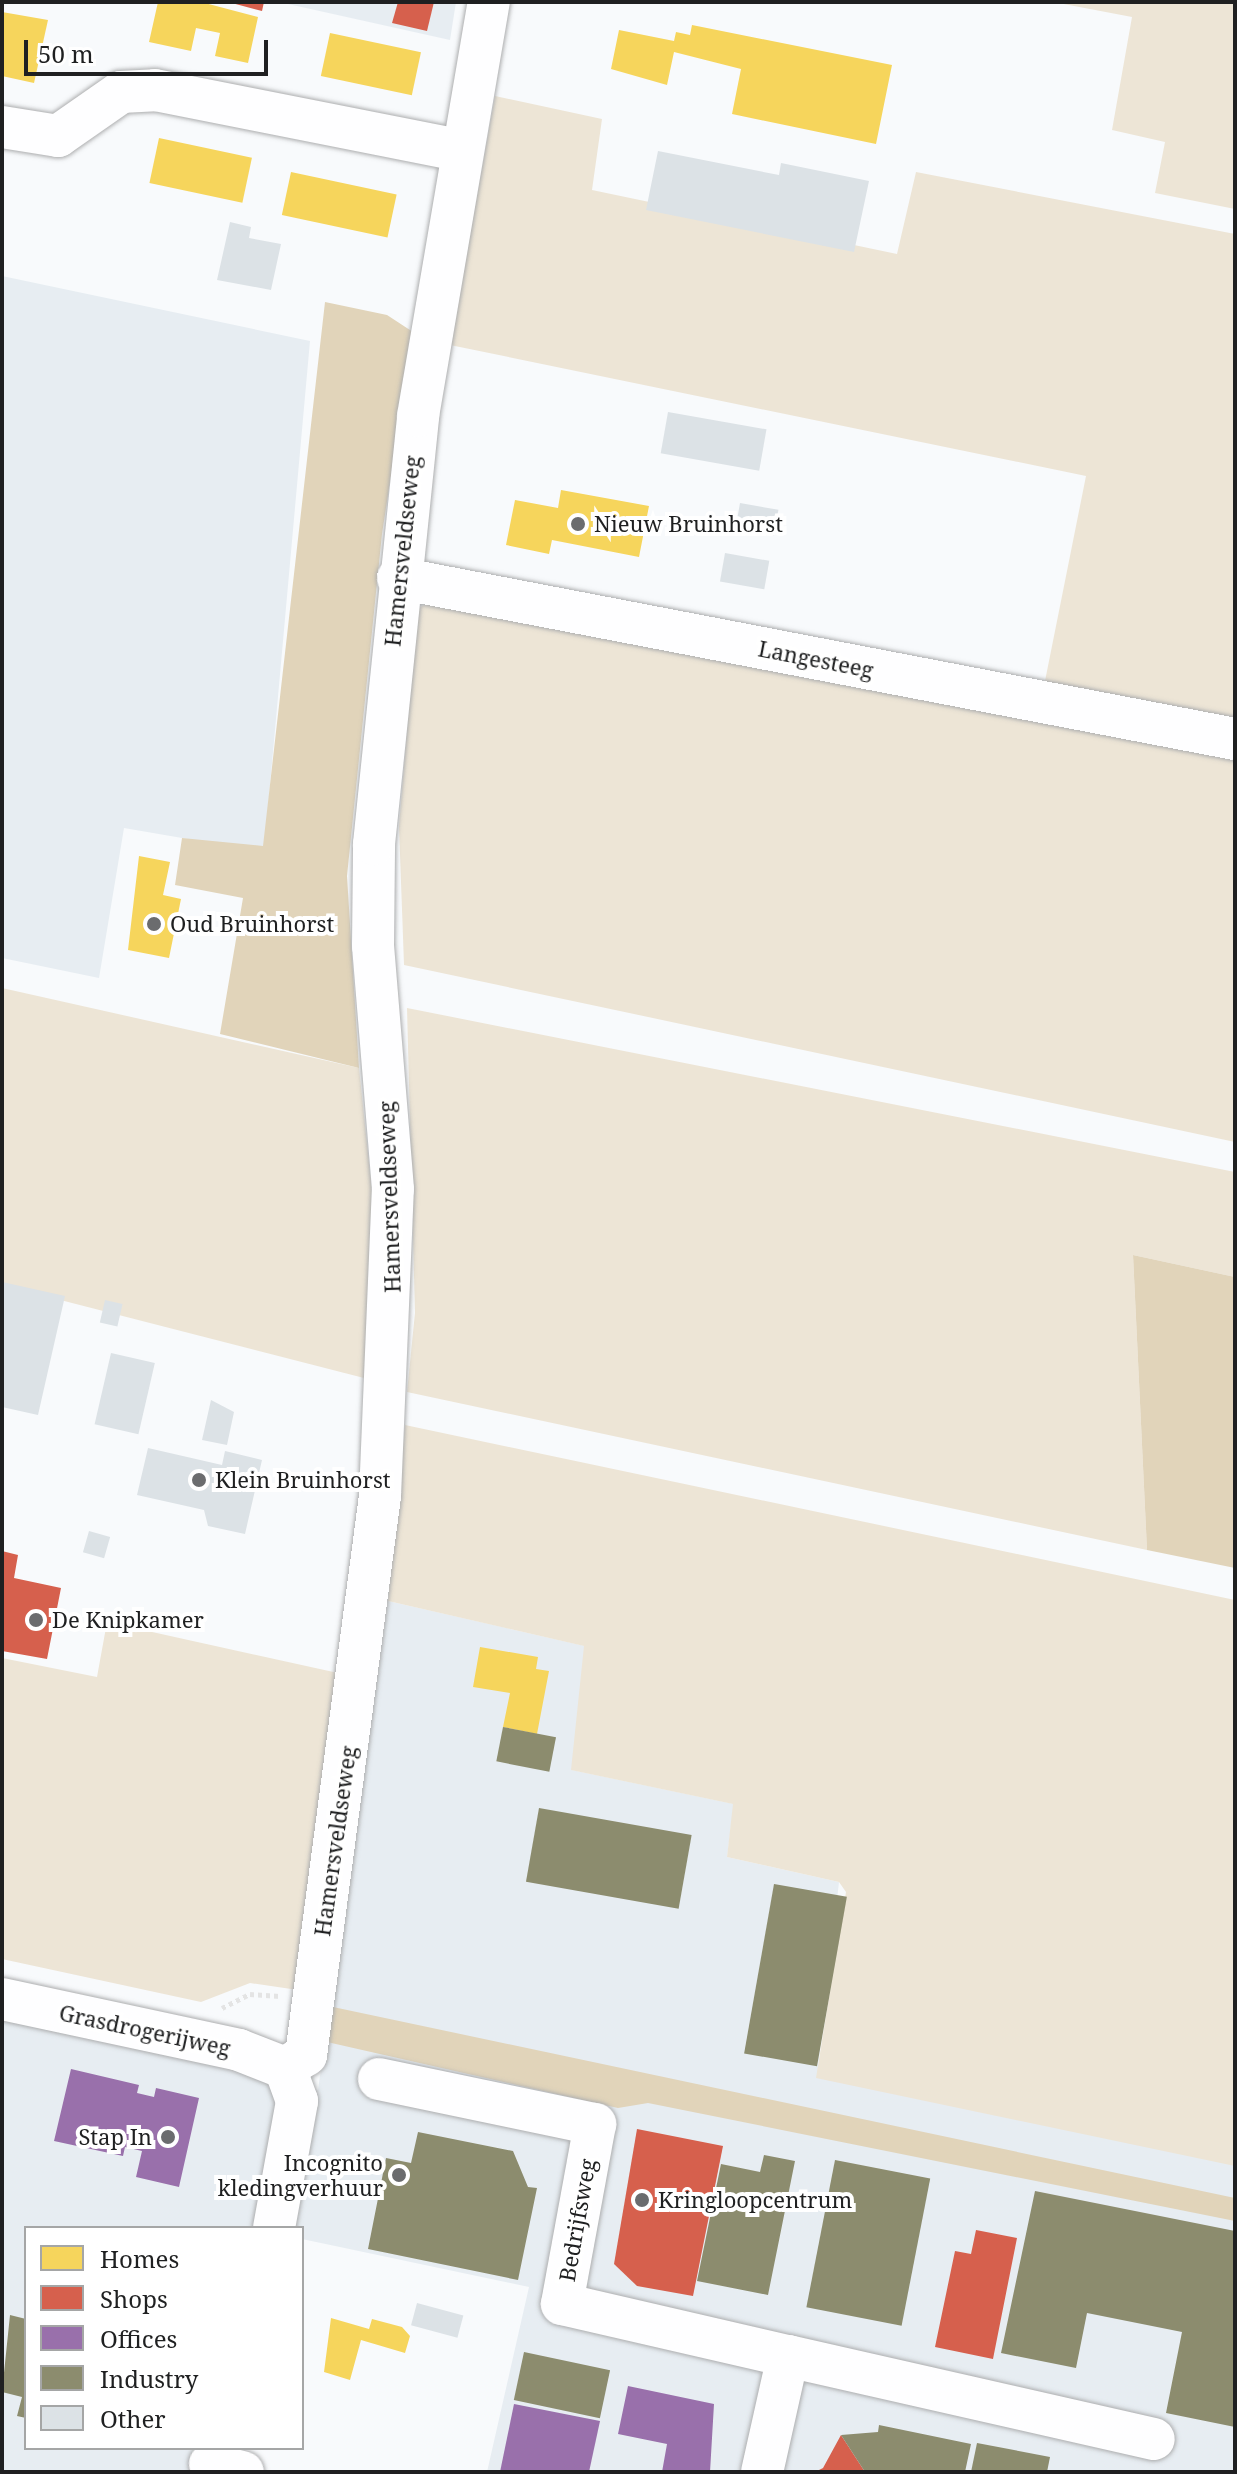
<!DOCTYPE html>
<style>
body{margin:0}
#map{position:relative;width:1237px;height:2474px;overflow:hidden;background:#f8fafc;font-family:"Noto Serif",serif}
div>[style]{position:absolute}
.built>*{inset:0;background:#e7edf2}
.green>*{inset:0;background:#ede5d6}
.forest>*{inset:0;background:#e1d4ba}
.homes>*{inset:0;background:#f6d55c;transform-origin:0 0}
.shops>*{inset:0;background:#d6604d}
.offices>*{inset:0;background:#9970ab}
.industry>*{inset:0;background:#8c8c6e;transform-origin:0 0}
.building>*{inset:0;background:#dce2e6;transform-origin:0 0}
.path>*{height:5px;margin-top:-2.5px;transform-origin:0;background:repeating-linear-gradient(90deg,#e4e4e4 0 4px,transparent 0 8px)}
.roads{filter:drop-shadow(0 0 2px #adaeaf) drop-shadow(0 0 2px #adaeaf)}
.minor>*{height:42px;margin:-21px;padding:0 21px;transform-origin:21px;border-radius:21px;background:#fefeff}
.dots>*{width:22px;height:22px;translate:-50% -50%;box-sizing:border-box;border:4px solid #fff;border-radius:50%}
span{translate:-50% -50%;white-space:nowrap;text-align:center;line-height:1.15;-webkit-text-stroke:8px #fff;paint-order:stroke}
.poi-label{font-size:22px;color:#1f2021}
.left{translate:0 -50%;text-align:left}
.right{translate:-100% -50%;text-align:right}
.street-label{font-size:22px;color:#1f2021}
.frame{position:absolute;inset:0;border:4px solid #1f2021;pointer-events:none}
.legend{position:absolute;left:24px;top:2226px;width:280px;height:224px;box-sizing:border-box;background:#fff;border:2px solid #a5a6a6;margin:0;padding:10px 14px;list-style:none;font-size:24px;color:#1f2021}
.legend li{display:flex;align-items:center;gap:16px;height:40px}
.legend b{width:40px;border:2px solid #a5a6a6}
.scale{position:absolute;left:24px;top:40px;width:244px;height:36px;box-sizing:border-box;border:4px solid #1f2021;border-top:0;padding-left:10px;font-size:24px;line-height:28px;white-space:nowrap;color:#1f2021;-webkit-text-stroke:6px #fff;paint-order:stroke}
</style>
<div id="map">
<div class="built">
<div style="clip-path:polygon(279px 2px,456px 2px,450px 40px)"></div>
<div style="clip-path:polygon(2px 276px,310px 341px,264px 852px,124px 828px,99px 978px,2px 958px)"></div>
<div style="clip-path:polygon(388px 1601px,585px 1646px,572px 1770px,734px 1804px,727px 1857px,839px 1882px,818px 2067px,1235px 2165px,1235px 2472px,487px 2472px,529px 2287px,302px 2239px,302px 2228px,26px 2228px,26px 2448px,225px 2448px,218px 2472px,2px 2472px,2px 2013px,318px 2090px)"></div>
</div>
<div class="green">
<div style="clip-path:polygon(1053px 2px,1235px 2px,1235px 209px,1155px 193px,1165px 142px,1112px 130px,1132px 17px)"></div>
<div style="clip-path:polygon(495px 96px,602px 119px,592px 190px,897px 254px,916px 172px,1235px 234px,1235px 723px,1044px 686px,1086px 476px,450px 345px)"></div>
<div style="clip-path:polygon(435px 599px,1235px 755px,1235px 1142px,404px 965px,399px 826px,417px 609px)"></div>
<div style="clip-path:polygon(2px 988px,359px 1068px,373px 1201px,364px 1378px,2px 1285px)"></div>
<div style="clip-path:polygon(407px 1008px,1235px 1172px,1235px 1277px,1133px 1255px,1147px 1550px,407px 1392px,415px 1313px)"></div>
<div style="clip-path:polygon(405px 1425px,1235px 1600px,1235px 2166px,816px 2078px,846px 1892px,839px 1882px,727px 1857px,733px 1804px,571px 1770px,584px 1646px,388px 1601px)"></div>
<div style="clip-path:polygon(107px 1622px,338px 1673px,298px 1990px,250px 1983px,201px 2002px,2px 1959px,2px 1658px,97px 1677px)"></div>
</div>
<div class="forest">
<div style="clip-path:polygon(325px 302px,387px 315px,413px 332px,382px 534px,347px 876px,359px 1068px,220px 1034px,243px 898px,175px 885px,182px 838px,263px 846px)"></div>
<div style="clip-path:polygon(1133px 1255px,1235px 1277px,1235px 1568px,1147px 1550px)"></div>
<div style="clip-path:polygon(333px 2007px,1235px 2198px,1235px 2221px,648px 2103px,618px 2108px,327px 2042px)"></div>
</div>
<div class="homes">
<div style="clip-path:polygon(158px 2px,201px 2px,258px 17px,248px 63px,215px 56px,220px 33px,196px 28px,191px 51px,149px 42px)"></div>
<div style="clip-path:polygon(2px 12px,48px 20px,34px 83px,2px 76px)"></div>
<div style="clip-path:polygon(692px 25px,892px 65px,876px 144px,732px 114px,741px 69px,674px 52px,667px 85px,611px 69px,619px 30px,674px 41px,676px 32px,690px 35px)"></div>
<div style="left:330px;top:33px;width:93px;height:44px;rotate:12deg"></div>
<div style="left:159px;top:138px;width:95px;height:46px;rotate:12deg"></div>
<div style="left:291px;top:172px;width:108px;height:44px;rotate:12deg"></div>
<div style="clip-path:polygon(561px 490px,649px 506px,639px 557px,552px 540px,549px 554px,506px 545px,515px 500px,558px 508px)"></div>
<div style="clip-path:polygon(139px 856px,170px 862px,163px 895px,181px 899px,169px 958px,128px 950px)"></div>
<div style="clip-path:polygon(480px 1647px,538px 1657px,536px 1669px,549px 1671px,537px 1734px,503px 1727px,510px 1693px,473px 1687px)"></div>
<div style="clip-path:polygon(331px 2318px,369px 2329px,372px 2319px,402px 2327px,410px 2336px,405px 2353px,361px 2340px,350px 2380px,324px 2372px)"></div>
</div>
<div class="shops">
<div style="clip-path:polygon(228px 2px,264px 2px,262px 11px)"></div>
<div style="clip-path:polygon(398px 2px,434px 2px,427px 31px,392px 23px)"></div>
<div style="clip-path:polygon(2px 1551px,18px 1555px,14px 1578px,61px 1588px,47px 1659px,2px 1651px)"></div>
<div style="clip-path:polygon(637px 2129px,723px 2146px,693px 2296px,637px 2286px,614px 2264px)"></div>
<div style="clip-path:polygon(976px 2230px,1017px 2238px,993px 2359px,935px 2347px,955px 2251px,971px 2254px)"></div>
<div style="clip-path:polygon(841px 2435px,865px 2472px,815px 2472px,823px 2468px)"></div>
</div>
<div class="offices">
<div style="clip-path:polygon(71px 2069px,139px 2085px,137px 2093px,154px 2097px,156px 2088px,199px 2098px,179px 2187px,136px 2177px,142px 2151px,125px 2147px,123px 2156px,54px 2141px)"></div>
<div style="clip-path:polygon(628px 2386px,714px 2404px,710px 2472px,662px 2472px,667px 2444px,618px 2434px)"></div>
<div style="clip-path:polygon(514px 2404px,600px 2421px,589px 2472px,500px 2472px)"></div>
</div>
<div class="industry">
<div style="left:503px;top:1727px;width:54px;height:35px;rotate:11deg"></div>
<div style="left:539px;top:1808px;width:155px;height:75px;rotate:10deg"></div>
<div style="left:774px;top:1884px;width:74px;height:172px;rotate:10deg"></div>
<div style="clip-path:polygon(418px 2132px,513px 2151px,528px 2187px,537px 2188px,518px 2280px,368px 2249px,386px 2158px,411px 2163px)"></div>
<div style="clip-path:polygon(764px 2155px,795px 2161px,768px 2295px,697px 2281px,721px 2164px,760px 2172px)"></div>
<div style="left:835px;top:2160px;width:97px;height:150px;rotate:11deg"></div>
<div style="clip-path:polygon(1035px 2191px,1235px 2231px,1235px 2427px,1166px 2413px,1182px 2332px,1087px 2313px,1076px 2368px,1001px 2353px)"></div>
<div style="clip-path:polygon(10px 2315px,26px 2319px,26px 2418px,17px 2416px,22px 2397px,2px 2392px)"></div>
<div style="left:524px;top:2352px;width:88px;height:49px;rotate:12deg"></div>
<div style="clip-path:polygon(879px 2425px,971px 2444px,965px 2472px,865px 2472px,841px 2435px,878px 2432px)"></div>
<div style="clip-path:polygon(977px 2443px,1050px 2457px,1047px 2472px,971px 2472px)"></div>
</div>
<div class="building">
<div style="clip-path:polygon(658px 151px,779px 175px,781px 163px,869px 181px,854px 252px,646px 210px)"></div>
<div style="clip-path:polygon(230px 222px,251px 227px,249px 238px,281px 244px,271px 290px,217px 280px)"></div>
<div style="left:668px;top:412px;width:100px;height:42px;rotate:10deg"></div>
<div style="left:740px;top:503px;width:39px;height:26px;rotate:10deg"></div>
<div style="left:725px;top:553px;width:45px;height:29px;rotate:10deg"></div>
<div style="clip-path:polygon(2px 1282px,65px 1296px,38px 1415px,2px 1407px)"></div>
<div style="left:105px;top:1300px;width:18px;height:23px;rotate:13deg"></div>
<div style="left:111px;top:1353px;width:45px;height:73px;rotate:13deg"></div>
<div style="clip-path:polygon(211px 1400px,234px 1412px,227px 1445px,202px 1440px)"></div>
<div style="clip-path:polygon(148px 1448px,222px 1465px,225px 1451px,262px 1460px,245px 1534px,208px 1526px,204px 1510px,137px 1495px)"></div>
<div style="left:89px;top:1531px;width:22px;height:22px;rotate:16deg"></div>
<div style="left:417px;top:2303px;width:48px;height:23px;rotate:15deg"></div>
</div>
<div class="path">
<div style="left:222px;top:2008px;width:31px;rotate:-27deg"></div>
<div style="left:250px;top:1994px;width:30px;rotate:4deg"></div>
</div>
<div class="roads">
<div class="minor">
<div style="left:2px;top:127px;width:57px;rotate:9.1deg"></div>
<div style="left:58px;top:136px;width:77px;rotate:-34.9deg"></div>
<div style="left:121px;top:92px;width:34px;rotate:-3deg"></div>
<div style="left:155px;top:90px;width:310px;rotate:11.2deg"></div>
<div style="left:398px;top:578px;width:852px;rotate:10.89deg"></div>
<div style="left:2px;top:1999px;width:242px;rotate:12.1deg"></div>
<div style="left:239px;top:2050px;width:49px;rotate:21.4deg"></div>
<div style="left:285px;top:2068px;width:25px;rotate:-32deg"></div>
<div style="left:306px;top:2055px;width:564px;rotate:-82.46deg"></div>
<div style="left:380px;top:1496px;width:307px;rotate:-87.6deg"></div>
<div style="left:393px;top:1189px;width:244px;rotate:-94.7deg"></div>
<div style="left:373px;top:946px;width:102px;rotate:-89.4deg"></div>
<div style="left:374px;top:844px;width:430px;rotate:-84.1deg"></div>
<div style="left:418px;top:416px;width:420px;rotate:-80.3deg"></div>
<div style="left:379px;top:2079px;width:221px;rotate:11.8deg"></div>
<div style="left:595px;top:2124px;width:183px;rotate:100.4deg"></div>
<div style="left:562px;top:2304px;width:232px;rotate:13deg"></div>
<div style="left:788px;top:2356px;width:119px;rotate:102.6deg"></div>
<div style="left:274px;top:2228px;width:129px;rotate:-79.7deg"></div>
<div style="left:297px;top:2101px;width:35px;rotate:-110deg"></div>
<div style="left:788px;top:2356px;width:375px;rotate:12.8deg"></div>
<div style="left:210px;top:2464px;width:34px;rotate:14deg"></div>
</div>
</div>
<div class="dots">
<div style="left:578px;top:524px;background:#6b6c6e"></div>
<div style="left:154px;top:924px;background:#6b6c6e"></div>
<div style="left:199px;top:1480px;background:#6b6c6e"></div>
<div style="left:36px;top:1620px;background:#6b6c6e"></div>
<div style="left:168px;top:2137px;background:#6b6c6e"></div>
<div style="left:399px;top:2175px;background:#6b6c6e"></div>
<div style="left:642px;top:2200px;background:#6b6c6e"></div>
</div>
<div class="poi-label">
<span class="left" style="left:594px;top:524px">Nieuw Bruinhorst</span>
<span class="left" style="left:170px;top:924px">Oud Bruinhorst</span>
<span class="left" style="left:215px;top:1480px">Klein Bruinhorst</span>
<span class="left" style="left:52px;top:1620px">De Knipkamer</span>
<span class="right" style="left:152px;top:2137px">Stap In</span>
<span class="right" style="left:383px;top:2175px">Incognito<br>kledingverhuur</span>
<span class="left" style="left:658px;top:2200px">Kringloopcentrum</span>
</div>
<div class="street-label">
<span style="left:402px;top:551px;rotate:-84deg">Hamersveldseweg</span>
<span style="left:816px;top:659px;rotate:11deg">Langesteeg</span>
<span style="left:389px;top:1197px;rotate:-92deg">Hamersveldseweg</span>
<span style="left:335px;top:1841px;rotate:-82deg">Hamersveldseweg</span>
<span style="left:145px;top:2030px;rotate:12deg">Grasdrogerijweg</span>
<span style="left:577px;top:2220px;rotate:-80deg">Bedrijfsweg</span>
</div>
<div class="frame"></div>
<ul class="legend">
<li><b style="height:22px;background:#f6d55c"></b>Homes</li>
<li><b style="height:22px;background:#d6604d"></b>Shops</li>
<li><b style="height:22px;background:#9970ab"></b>Offices</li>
<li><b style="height:22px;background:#8c8c6e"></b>Industry</li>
<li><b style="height:22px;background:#dce2e6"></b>Other</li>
</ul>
<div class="scale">50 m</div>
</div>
